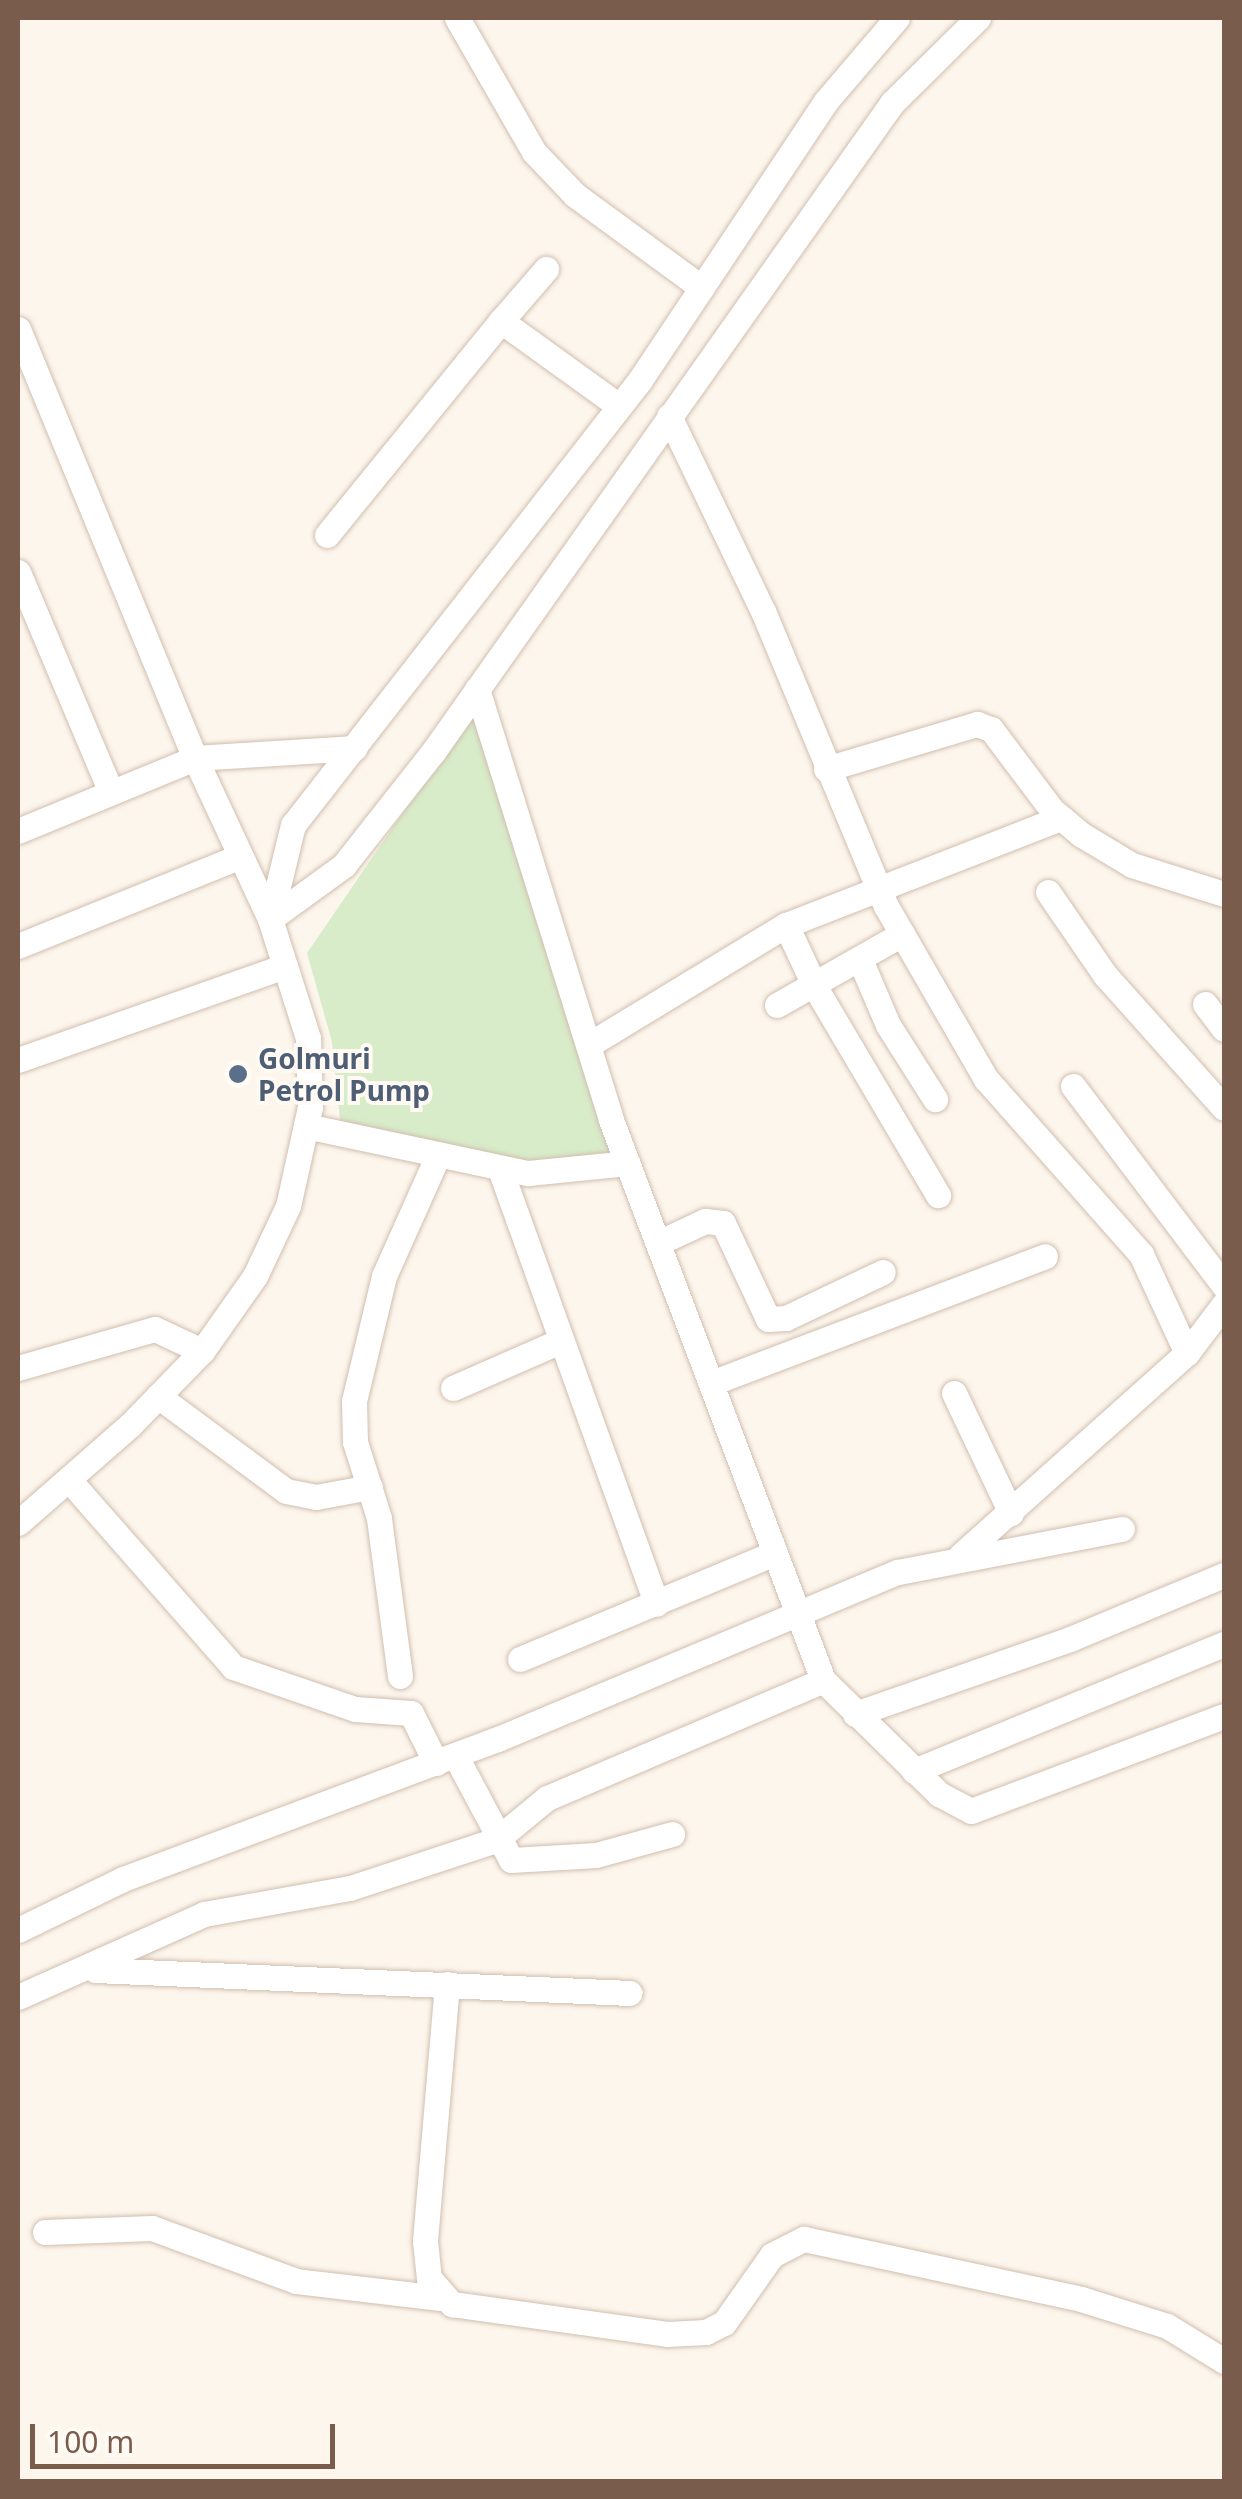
<!DOCTYPE html>
<style>
body{margin:0}
#map{position:relative;width:1242px;height:2499px;overflow:hidden;background:#fdf6ec;font-family:"Noto Sans",sans-serif}
div>[style]{position:absolute}
.green>*{inset:0;background:#d8ecc9}
.roads{filter:drop-shadow(0 0 2px #d1beb0) drop-shadow(0 0 2px #d1beb0)}
.minor>*{height:25px;margin:-12.5px;padding:0 12.5px;transform-origin:12.5px;border-radius:12.5px;background:#fff}
.dots>*{width:28px;height:28px;translate:-50% -50%;box-sizing:border-box;border:5px solid #fffaf3;border-radius:50%}
span{translate:-50% -50%;white-space:nowrap;text-align:center;line-height:1.15;-webkit-text-stroke:8px #fffaf3;paint-order:stroke}
.service-label{font-size:28px;color:#4e5e75;font-weight:700}
.left{translate:0 -50%;text-align:left}
.frame{position:absolute;inset:0;border:20px solid #7a5c4d;pointer-events:none}
.scale{position:absolute;left:30px;top:2424px;width:305px;height:45px;box-sizing:border-box;border:5px solid #7a5c4d;border-top:0;padding-left:12px;font-size:30px;line-height:35px;white-space:nowrap;color:#7a5c4d;-webkit-text-stroke:8px #fffaf3;paint-order:stroke}
</style>
<div id="map">
<div class="green">
<div style="clip-path:polygon(476px 706px,536px 921px,609px 1131px,613px 1158px,516px 1167px,341px 1129px,332px 1042px,307px 953px)"></div>
</div>
<div class="roads">
<div class="minor">
<div style="left:457px;top:18px;width:155px;rotate:60.1deg"></div>
<div style="left:534px;top:152px;width:59px;rotate:46.4deg"></div>
<div style="left:575px;top:195px;width:157px;rotate:36.2deg"></div>
<div style="left:501px;top:321px;width:69px;rotate:-49.1deg"></div>
<div style="left:18px;top:329px;width:464px;rotate:67.6deg"></div>
<div style="left:195px;top:758px;width:178px;rotate:65deg"></div>
<div style="left:270px;top:919px;width:125px;rotate:72.3deg"></div>
<div style="left:308px;top:1038px;width:69px;rotate:88.3deg"></div>
<div style="left:310px;top:1107px;width:101px;rotate:102.5deg"></div>
<div style="left:288px;top:1206px;width:77px;rotate:115.2deg"></div>
<div style="left:255px;top:1276px;width:92px;rotate:125.2deg"></div>
<div style="left:202px;top:1351px;width:103px;rotate:134.2deg"></div>
<div style="left:130px;top:1425px;width:149px;rotate:138.8deg"></div>
<div style="left:669px;top:416px;width:216px;rotate:64.3deg"></div>
<div style="left:763px;top:611px;width:320px;rotate:67.4deg"></div>
<div style="left:886px;top:906px;width:200px;rotate:60deg"></div>
<div style="left:986px;top:1079px;width:234px;rotate:48.5deg"></div>
<div style="left:1141px;top:1254px;width:109px;rotate:65.1deg"></div>
<div style="left:327px;top:535px;width:276px;rotate:-50.9deg"></div>
<div style="left:501px;top:321px;width:145px;rotate:35.8deg"></div>
<div style="left:18px;top:572px;width:237px;rotate:67.1deg"></div>
<div style="left:477px;top:689px;width:451px;rotate:72.7deg"></div>
<div style="left:611px;top:1120px;width:599px;rotate:69.26deg"></div>
<div style="left:823px;top:1680px;width:163px;rotate:44.5deg"></div>
<div style="left:939px;top:1794px;width:36px;rotate:28deg"></div>
<div style="left:971px;top:1811px;width:270px;rotate:-20.6deg"></div>
<div style="left:826px;top:769px;width:158px;rotate:-16.6deg"></div>
<div style="left:977px;top:724px;width:15px;rotate:20deg"></div>
<div style="left:991px;top:729px;width:101px;rotate:53deg"></div>
<div style="left:1052px;top:810px;width:39px;rotate:40deg"></div>
<div style="left:1082px;top:835px;width:58px;rotate:31deg"></div>
<div style="left:1132px;top:865px;width:96px;rotate:17.5deg"></div>
<div style="left:18px;top:831px;width:191px;rotate:-22.4deg"></div>
<div style="left:195px;top:758px;width:160px;rotate:-3.6deg"></div>
<div style="left:1048px;top:892px;width:101px;rotate:55.5deg"></div>
<div style="left:1105px;top:975px;width:178px;rotate:48.2deg"></div>
<div style="left:270px;top:919px;width:92px;rotate:-36.1deg"></div>
<div style="left:344px;top:865px;width:144px;rotate:-51.8deg"></div>
<div style="left:433px;top:752px;width:795px;rotate:-54.73deg"></div>
<div style="left:892px;top:103px;width:121px;rotate:-44.7deg"></div>
<div style="left:270px;top:919px;width:97px;rotate:-76.3deg"></div>
<div style="left:293px;top:825px;width:564px;rotate:-52.05deg"></div>
<div style="left:640px;top:380px;width:335px;rotate:-56.3deg"></div>
<div style="left:826px;top:101px;width:109px;rotate:-49.5deg"></div>
<div style="left:786px;top:925px;width:68px;rotate:64.9deg"></div>
<div style="left:815px;top:987px;width:242px;rotate:59.4deg"></div>
<div style="left:18px;top:946px;width:240px;rotate:-22deg"></div>
<div style="left:861px;top:962px;width:69px;rotate:66.8deg"></div>
<div style="left:888px;top:1025px;width:88px;rotate:57.6deg"></div>
<div style="left:1205px;top:1004px;width:31px;rotate:53deg"></div>
<div style="left:777px;top:1005px;width:144px;rotate:-29.6deg"></div>
<div style="left:590px;top:1044px;width:229px;rotate:-31.3deg"></div>
<div style="left:786px;top:925px;width:295px;rotate:-21.3deg"></div>
<div style="left:18px;top:1060px;width:283px;rotate:-19.4deg"></div>
<div style="left:1073px;top:1086px;width:251px;rotate:52.9deg"></div>
<div style="left:306px;top:1126px;width:227px;rotate:12deg"></div>
<div style="left:528px;top:1173px;width:100px;rotate:-5.7deg"></div>
<div style="left:500px;top:1169px;width:462px;rotate:70.2deg"></div>
<div style="left:660px;top:1242px;width:50px;rotate:-25deg"></div>
<div style="left:705px;top:1221px;width:18px;rotate:6deg"></div>
<div style="left:723px;top:1223px;width:106px;rotate:64.9deg"></div>
<div style="left:768px;top:1319px;width:18px;rotate:-3deg"></div>
<div style="left:786px;top:1318px;width:107px;rotate:-25.4deg"></div>
<div style="left:18px;top:1368px;width:142px;rotate:-15.9deg"></div>
<div style="left:155px;top:1329px;width:52px;rotate:25.1deg"></div>
<div style="left:714px;top:1382px;width:354px;rotate:-20.8deg"></div>
<div style="left:453px;top:1388px;width:117px;rotate:-23.7deg"></div>
<div style="left:954px;top:1393px;width:133px;rotate:64.6deg"></div>
<div style="left:158px;top:1396px;width:159px;rotate:36.6deg"></div>
<div style="left:286px;top:1491px;width:31px;rotate:11deg"></div>
<div style="left:316px;top:1497px;width:55px;rotate:-10.5deg"></div>
<div style="left:69px;top:1480px;width:249px;rotate:48.7deg"></div>
<div style="left:233px;top:1667px;width:129px;rotate:19deg"></div>
<div style="left:355px;top:1709px;width:56px;rotate:4.1deg"></div>
<div style="left:411px;top:1713px;width:56px;rotate:63.4deg"></div>
<div style="left:961px;top:1555px;width:303px;rotate:-41.8deg"></div>
<div style="left:1187px;top:1353px;width:61px;rotate:-52.9deg"></div>
<div style="left:520px;top:1659px;width:276px;rotate:-22.6deg"></div>
<div style="left:400px;top:1676px;width:159px;rotate:-97.6deg"></div>
<div style="left:379px;top:1518px;width:80px;rotate:-107.5deg"></div>
<div style="left:355px;top:1442px;width:41px;rotate:-91.4deg"></div>
<div style="left:354px;top:1401px;width:129px;rotate:-76.5deg"></div>
<div style="left:384px;top:1276px;width:133px;rotate:-65.9deg"></div>
<div style="left:855px;top:1714px;width:228px;rotate:-19.2deg"></div>
<div style="left:1070px;top:1639px;width:167px;rotate:-22.6deg"></div>
<div style="left:455px;top:1755px;width:119px;rotate:61.9deg"></div>
<div style="left:511px;top:1860px;width:85px;rotate:-3.4deg"></div>
<div style="left:596px;top:1855px;width:79px;rotate:-15.4deg"></div>
<div style="left:914px;top:1771px;width:335px;rotate:-22.3deg"></div>
<div style="left:18px;top:1930px;width:117px;rotate:-25.9deg"></div>
<div style="left:123px;top:1879px;width:400px;rotate:-20.5deg"></div>
<div style="left:498px;top:1739px;width:433px;rotate:-22.7deg"></div>
<div style="left:898px;top:1572px;width:228px;rotate:-10.9deg"></div>
<div style="left:95px;top:1970px;width:535px;rotate:2.46deg"></div>
<div style="left:447px;top:1984px;width:258px;rotate:94.9deg"></div>
<div style="left:425px;top:2241px;width:37px;rotate:84deg"></div>
<div style="left:429px;top:2278px;width:35px;rotate:49deg"></div>
<div style="left:452px;top:2304px;width:217px;rotate:7.9deg"></div>
<div style="left:667px;top:2334px;width:39px;rotate:-3deg"></div>
<div style="left:706px;top:2332px;width:20px;rotate:-27deg"></div>
<div style="left:724px;top:2323px;width:83px;rotate:-54.8deg"></div>
<div style="left:772px;top:2255px;width:36px;rotate:-27deg"></div>
<div style="left:804px;top:2239px;width:283px;rotate:12.2deg"></div>
<div style="left:1081px;top:2299px;width:90px;rotate:17.4deg"></div>
<div style="left:1167px;top:2326px;width:67px;rotate:31.6deg"></div>
<div style="left:18px;top:1997px;width:204px;rotate:-24deg"></div>
<div style="left:204px;top:1914px;width:148px;rotate:-10.1deg"></div>
<div style="left:350px;top:1888px;width:154px;rotate:-18.2deg"></div>
<div style="left:496px;top:1840px;width:66px;rotate:-39.5deg"></div>
<div style="left:547px;top:1798px;width:300px;rotate:-23.1deg"></div>
<div style="left:45px;top:2232px;width:107px;rotate:-2.1deg"></div>
<div style="left:152px;top:2228px;width:153px;rotate:20.2deg"></div>
<div style="left:296px;top:2281px;width:146px;rotate:6.7deg"></div>
</div>
</div>
<div class="dots">
<div style="left:238px;top:1074px;background:#5c6f8a"></div>
</div>
<div class="service-label">
<span class="left" style="left:258px;top:1074px">Golmuri<br>Petrol Pump</span>
</div>
<div class="frame"></div>
<div class="scale">100 m</div>
</div>
